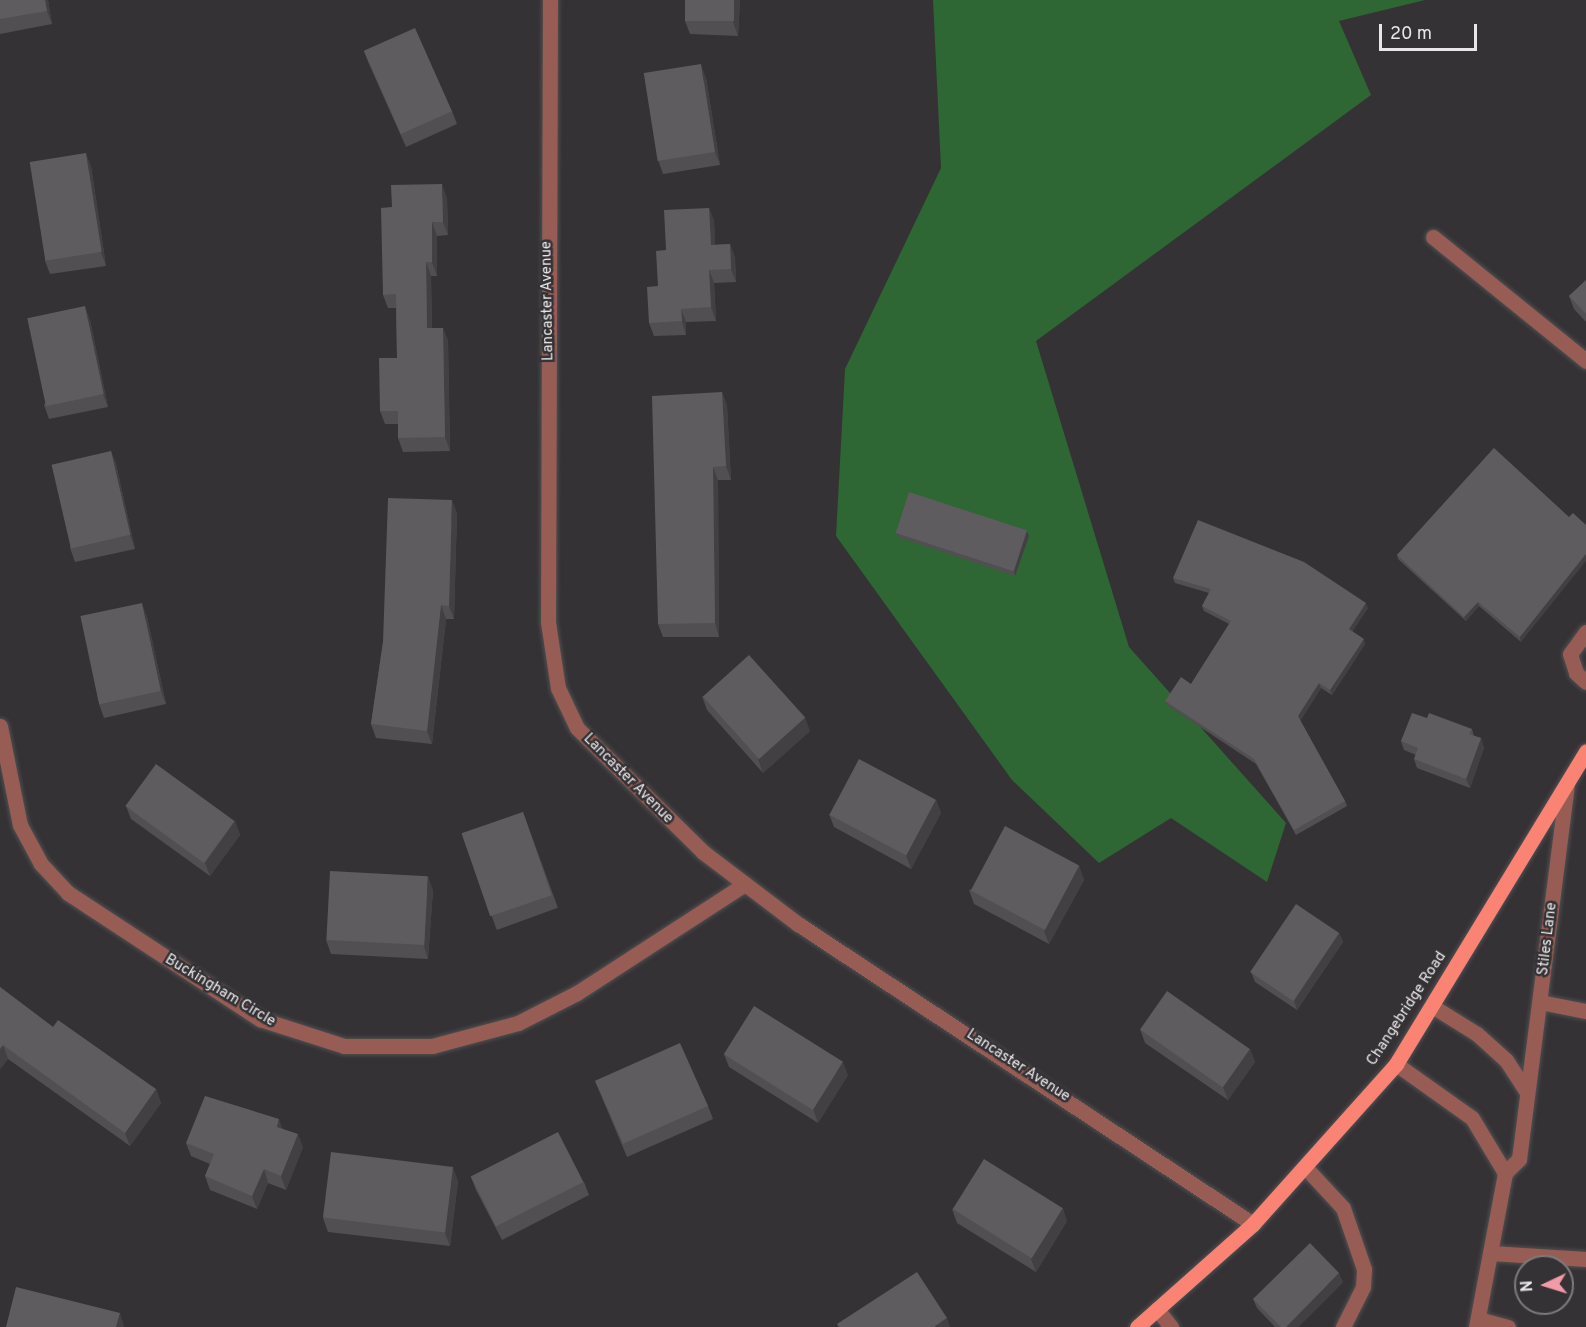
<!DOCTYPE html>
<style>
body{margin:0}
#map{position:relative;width:1586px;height:1327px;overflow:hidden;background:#343234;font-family:Overpass,sans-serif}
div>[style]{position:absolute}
.green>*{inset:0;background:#2e6634}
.roads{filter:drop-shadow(0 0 2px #514f51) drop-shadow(0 0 2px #514f51)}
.minor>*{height:15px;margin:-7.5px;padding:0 7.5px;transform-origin:7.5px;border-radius:7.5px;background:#975d55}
.major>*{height:15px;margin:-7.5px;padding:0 7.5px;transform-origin:7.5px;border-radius:7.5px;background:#fa8373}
.wall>*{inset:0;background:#514f51;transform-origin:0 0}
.shaded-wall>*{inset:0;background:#424042}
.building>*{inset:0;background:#5e5c5e;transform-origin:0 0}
span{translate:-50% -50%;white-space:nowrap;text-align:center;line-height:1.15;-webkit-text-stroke:5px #343234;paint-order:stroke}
.street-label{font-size:15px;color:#e8e6e8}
.north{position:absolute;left:1514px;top:1255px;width:60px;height:60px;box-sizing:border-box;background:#343234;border:2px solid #7c7a7c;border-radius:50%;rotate:266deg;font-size:16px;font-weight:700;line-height:24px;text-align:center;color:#e8e6e8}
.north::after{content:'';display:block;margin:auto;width:21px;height:27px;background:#f39aa8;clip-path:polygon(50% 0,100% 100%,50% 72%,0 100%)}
.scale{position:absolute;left:1379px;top:24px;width:98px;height:27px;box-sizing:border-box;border:3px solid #e8e6e8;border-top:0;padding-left:8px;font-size:18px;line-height:21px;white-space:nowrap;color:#e8e6e8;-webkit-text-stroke:4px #343234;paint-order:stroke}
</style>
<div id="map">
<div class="green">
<div style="clip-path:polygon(933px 0,1425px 0,1339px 21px,1371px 95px,1036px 341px,1129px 647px,1286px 823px,1267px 882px,1171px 818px,1099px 863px,1012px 780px,836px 536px,845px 369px,941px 168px)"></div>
</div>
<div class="roads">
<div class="minor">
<div style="left:550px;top:0;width:622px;rotate:90.18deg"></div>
<div style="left:548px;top:622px;width:67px;rotate:81.4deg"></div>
<div style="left:558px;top:688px;width:44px;rotate:64.6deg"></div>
<div style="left:577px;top:728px;width:177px;rotate:44.5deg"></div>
<div style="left:703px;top:852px;width:119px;rotate:37.2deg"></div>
<div style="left:798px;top:924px;width:545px;rotate:33.4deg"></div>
<div style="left:1433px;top:237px;width:197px;rotate:39deg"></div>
<div style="left:1586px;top:632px;width:27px;rotate:126deg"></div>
<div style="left:1570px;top:654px;width:20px;rotate:72deg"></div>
<div style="left:1576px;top:673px;width:13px;rotate:42deg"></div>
<div style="left:0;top:726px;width:101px;rotate:78.6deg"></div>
<div style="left:20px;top:825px;width:44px;rotate:61.7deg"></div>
<div style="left:41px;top:864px;width:40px;rotate:47deg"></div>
<div style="left:68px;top:893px;width:230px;rotate:33.3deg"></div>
<div style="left:260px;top:1019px;width:88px;rotate:17.8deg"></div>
<div style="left:344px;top:1046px;width:88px"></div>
<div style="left:432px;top:1046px;width:89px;rotate:-15deg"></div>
<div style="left:518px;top:1023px;width:66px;rotate:-27deg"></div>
<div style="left:577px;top:993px;width:200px;rotate:-33deg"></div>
<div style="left:1540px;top:1002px;width:47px;rotate:11.1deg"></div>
<div style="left:1432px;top:1006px;width:53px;rotate:31.9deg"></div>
<div style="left:1477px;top:1034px;width:39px;rotate:42deg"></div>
<div style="left:1506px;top:1060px;width:38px;rotate:57deg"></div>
<div style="left:1396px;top:1064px;width:93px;rotate:35.4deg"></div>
<div style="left:1472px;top:1118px;width:64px;rotate:59deg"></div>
<div style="left:1306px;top:1168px;width:54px;rotate:47.2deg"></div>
<div style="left:1343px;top:1208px;width:65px;rotate:71deg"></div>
<div style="left:1364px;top:1269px;width:18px;rotate:93deg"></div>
<div style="left:1363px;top:1287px;width:45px;rotate:116.6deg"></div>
<div style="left:1491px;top:1253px;width:95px;rotate:3.6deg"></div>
<div style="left:1157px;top:1309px;width:23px;rotate:52deg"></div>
<div style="left:1478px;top:1319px;width:31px;rotate:15deg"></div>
<div style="left:1476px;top:1327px;width:157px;rotate:-79.3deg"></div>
<div style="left:1505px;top:1173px;width:20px;rotate:-45deg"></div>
<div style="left:1519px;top:1159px;width:377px;rotate:-82.7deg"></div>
</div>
<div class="major">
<div style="left:1137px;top:1327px;width:155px;rotate:-41.6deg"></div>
<div style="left:1253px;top:1224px;width:215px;rotate:-48.2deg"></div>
<div style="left:1396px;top:1064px;width:366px;rotate:-58.7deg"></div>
</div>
</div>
<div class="wall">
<div style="clip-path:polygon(0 0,48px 0,52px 24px,0 34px)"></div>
<div style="clip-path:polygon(740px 0,738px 36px,690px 34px,685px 21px)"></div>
<div style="clip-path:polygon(364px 51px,452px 111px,457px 124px,406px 147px,369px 64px)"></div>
<div style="clip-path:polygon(706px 78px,720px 165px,663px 174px,658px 160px)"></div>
<div style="clip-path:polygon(91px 166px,106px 266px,50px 274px,45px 261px)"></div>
<div style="clip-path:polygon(447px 198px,448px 235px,437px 236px,437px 276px,431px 276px,432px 328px,443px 328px,448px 341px,450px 451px,403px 452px,398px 438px,398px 424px,385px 424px,380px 411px,397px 358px,396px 308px,388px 308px,383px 295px,392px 207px)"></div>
<div style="clip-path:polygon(709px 208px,714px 221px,715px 245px,730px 244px,735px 258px,736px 282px,714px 283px,716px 321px,686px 322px,686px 335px,654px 336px,649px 323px,666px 250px)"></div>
<div style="clip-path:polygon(1586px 280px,1586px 322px,1574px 309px,1569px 296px)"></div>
<div style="clip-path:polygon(90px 320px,108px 407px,49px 419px,44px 405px)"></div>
<div style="clip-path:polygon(722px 392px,727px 406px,731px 480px,718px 480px,719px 637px,663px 637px,658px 624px)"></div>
<div style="clip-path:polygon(1494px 448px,1521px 642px,1479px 606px,1466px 621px,1398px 559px,1397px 555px)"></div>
<div style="clip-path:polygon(111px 451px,116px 464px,135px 549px,75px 562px,70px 548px)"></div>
<div style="clip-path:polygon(457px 513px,454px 619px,446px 619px,432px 744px,376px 738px,371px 724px,383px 642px)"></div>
<div style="clip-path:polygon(1027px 531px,1029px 536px,1015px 576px,898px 537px,897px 533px)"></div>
<div style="clip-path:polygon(1173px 578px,1368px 608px,1352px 631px,1365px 644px,1332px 695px,1321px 688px,1300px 721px,1345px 801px,1347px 806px,1296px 835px,1256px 764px,1167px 705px,1165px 701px,1191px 684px,1229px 624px,1204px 611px,1202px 606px,1209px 593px,1175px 583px)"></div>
<div style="clip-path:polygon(147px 617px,166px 704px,104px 718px,99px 704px)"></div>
<div style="clip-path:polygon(702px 696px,810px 731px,763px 773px,707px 710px)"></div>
<div style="clip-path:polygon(1427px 718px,1472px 729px,1474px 736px,1481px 738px,1484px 748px,1470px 788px,1417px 768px,1414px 759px,1416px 755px,1404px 750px,1401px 741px)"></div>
<div style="clip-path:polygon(936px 800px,941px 813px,911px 869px,834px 827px,829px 814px)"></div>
<div style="clip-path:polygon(126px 806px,235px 821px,240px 835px,210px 876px,131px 819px)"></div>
<div style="left:523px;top:812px;width:102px;height:65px;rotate:70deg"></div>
<div style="clip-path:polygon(1079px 866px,1084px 880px,1049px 944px,974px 904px,969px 890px)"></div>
<div style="clip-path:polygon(433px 890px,428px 959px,331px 954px,326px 940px)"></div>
<div style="clip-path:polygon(1339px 933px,1343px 942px,1297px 1010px,1255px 982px,1251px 972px)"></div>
<div style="clip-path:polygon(0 987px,53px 1027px,156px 1089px,161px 1103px,130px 1146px,8px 1059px,0 1069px)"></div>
<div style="clip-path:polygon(1140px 1029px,1250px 1049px,1255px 1062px,1228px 1100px,1145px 1043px)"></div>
<div style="clip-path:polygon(724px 1054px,848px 1075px,818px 1123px,729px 1067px)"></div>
<div style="clip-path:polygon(595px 1081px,708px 1106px,713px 1119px,627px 1157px)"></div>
<div style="clip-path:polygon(283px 1129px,303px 1147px,286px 1190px,268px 1183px,257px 1209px,210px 1190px,205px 1176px,210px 1164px,191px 1156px,186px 1143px)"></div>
<div style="clip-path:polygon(471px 1177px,584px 1182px,589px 1195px,502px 1240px,476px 1190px)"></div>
<div style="clip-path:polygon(458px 1181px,450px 1246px,328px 1232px,323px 1218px)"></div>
<div style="clip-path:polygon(952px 1209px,1067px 1221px,1036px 1272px,957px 1223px)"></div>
<div style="clip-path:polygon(1343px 1282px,1298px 1327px,1275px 1327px,1257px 1308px,1253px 1299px)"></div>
</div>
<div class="shaded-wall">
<div style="clip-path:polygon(45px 0,48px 0,52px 24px,47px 11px)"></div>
<div style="clip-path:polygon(734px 0,740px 0,738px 36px,733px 22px)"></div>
<div style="clip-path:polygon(701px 64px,706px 78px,720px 165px,715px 152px)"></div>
<div style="clip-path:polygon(86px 153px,91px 166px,106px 266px,101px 252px)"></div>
<div style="clip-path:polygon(442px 184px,447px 198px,448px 235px,443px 222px)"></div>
<div style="clip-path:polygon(709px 208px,714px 221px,716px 259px,711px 245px)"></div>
<div style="clip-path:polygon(432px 222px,437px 236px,437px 276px,432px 262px)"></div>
<div style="clip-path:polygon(730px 244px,735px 258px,736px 282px,731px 269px)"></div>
<div style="clip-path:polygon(426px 262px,431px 276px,432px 341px,427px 328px)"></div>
<div style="clip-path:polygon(709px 270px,714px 283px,716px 321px,711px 307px)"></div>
<div style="clip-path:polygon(85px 306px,90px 320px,108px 407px,103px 394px)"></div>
<div style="clip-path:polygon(681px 309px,686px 322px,686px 335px,682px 321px)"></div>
<div style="clip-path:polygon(443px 328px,448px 341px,450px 451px,445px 437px)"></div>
<div style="clip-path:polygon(722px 392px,727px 406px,731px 480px,726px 466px)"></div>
<div style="clip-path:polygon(111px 451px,116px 464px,135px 549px,130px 535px)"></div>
<div style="clip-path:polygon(713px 467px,718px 480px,719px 637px,715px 623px)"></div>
<div style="clip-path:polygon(452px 500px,457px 513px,454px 619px,449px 606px)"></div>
<div style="clip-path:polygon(1027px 531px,1029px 536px,1015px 576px,1014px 571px)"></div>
<div style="clip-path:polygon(1586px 554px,1586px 561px,1521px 642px,1520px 637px)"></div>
<div style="clip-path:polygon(1478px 602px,1479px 606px,1466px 621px,1464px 617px)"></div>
<div style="clip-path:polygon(142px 603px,147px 617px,166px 704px,161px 691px)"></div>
<div style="clip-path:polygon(1366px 603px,1368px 608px,1351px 634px,1349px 629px)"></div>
<div style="clip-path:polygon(441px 605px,446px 619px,432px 744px,427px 731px)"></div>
<div style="clip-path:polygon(1364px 639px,1365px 644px,1332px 695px,1330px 690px)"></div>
<div style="clip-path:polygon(1319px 683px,1321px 688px,1300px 721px,1298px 716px)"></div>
<div style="clip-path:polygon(805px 717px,810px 731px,763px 773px,758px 759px)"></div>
<div style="clip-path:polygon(1481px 738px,1484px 748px,1470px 788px,1466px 779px)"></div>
<div style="clip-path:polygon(936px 800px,941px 813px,911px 869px,906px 855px)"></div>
<div style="clip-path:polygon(235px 821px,240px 835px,210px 876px,205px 863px)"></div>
<div style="clip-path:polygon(1079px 866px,1084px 880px,1049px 944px,1044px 931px)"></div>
<div style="clip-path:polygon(428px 876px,433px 890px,428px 959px,424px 946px)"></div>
<div style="clip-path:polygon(1339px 933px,1343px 942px,1297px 1010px,1294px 1001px)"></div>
<div style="clip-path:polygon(3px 1045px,8px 1059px,0 1069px,0 1049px)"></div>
<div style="clip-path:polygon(1250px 1049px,1255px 1062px,1228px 1100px,1223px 1087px)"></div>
<div style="clip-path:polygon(843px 1062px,848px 1075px,818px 1123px,813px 1109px)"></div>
<div style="clip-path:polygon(156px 1089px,161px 1103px,130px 1146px,125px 1133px)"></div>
<div style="clip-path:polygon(279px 1119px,284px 1132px,277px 1127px)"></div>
<div style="clip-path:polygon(298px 1134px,303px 1147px,286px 1190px,281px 1176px)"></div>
<div style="clip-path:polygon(453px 1167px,458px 1181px,450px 1246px,445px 1233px)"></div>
<div style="clip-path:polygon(264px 1169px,268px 1183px,257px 1209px,252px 1196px)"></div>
<div style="clip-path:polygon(1063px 1208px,1067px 1221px,1036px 1272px,1031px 1259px)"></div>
<div style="clip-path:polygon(1339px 1273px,1343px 1282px,1298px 1327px,1286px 1327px)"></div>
<div style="clip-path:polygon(120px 1313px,124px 1326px,124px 1327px,116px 1327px)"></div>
<div style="clip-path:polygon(947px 1318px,950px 1327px,934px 1327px)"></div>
</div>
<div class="building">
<div style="clip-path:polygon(0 0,45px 0,47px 11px,0 19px)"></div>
<div style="left:685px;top:0;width:49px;height:21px"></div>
<div style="left:415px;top:28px;width:91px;height:56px;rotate:66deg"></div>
<div style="left:701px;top:64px;width:89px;height:58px;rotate:81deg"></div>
<div style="left:86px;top:153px;width:100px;height:57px;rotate:81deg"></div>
<div style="clip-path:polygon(442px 184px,443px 222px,432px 222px,432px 262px,426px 262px,427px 328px,443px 328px,445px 437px,398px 438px,398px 411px,380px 411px,379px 358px,397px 358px,396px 294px,383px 295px,381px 208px,392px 207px,391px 185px)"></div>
<div style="clip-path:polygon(709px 208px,711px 245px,730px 244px,731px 269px,709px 270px,711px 307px,681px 309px,682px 321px,649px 323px,647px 287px,658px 286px,656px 251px,666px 250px,664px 210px)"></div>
<div style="clip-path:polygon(1586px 280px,1586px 314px,1569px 296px)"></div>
<div style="left:85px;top:306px;width:90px;height:59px;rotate:78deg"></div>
<div style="clip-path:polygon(722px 392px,726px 466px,713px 467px,715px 623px,658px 624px,652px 396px)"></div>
<div style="clip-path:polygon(1494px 448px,1569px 517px,1573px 513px,1586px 525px,1586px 554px,1520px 637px,1478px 602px,1464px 617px,1397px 555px)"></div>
<div style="left:111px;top:451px;width:86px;height:61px;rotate:77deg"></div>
<div style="left:909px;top:492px;width:124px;height:43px;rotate:18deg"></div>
<div style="clip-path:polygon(388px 498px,452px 500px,449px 606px,441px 605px,427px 731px,371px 724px,383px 642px)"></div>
<div style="clip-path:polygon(1198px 520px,1304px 562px,1366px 603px,1349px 629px,1364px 639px,1330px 690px,1319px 683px,1298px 716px,1345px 801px,1294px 830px,1254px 759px,1165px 701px,1181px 677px,1191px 684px,1231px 621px,1202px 606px,1211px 589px,1173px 578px)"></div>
<div style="left:142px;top:603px;width:90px;height:63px;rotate:78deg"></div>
<div style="left:749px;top:655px;width:84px;height:62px;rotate:48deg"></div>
<div style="clip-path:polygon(1412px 713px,1427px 718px,1429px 713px,1472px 729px,1469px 734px,1481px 738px,1466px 779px,1414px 759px,1418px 748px,1401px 741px)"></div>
<div style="left:859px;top:759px;width:87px;height:63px;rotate:28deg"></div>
<div style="left:156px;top:764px;width:97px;height:52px;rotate:36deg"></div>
<div style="left:523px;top:812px;width:88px;height:65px;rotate:71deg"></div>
<div style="left:1005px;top:826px;width:84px;height:73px;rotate:28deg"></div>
<div style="left:330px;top:871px;width:98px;height:69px;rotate:3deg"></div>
<div style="left:1296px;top:904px;width:52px;height:82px;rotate:34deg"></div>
<div style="clip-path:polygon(0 987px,53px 1027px,58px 1020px,156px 1089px,125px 1133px,3px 1045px,0 1049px)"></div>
<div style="left:1167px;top:991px;width:101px;height:47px;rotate:35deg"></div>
<div style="left:754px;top:1006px;width:105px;height:57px;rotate:32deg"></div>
<div style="left:680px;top:1043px;width:69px;height:93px;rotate:66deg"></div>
<div style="clip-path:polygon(205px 1096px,279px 1119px,277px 1127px,298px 1134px,281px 1176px,264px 1169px,252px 1196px,205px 1176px,214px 1154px,186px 1143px)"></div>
<div style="left:558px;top:1132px;width:56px;height:98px;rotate:63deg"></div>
<div style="left:331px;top:1152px;width:123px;height:66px;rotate:7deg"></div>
<div style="left:984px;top:1159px;width:93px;height:59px;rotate:32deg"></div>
<div style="clip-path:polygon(1310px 1243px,1339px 1273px,1286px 1327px,1281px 1327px,1253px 1299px)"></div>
<div style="clip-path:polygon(917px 1272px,947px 1318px,934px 1327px,839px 1327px,837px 1324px)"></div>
<div style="clip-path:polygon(16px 1287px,120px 1313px,116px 1327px,6px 1327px)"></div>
</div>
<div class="street-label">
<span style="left:548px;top:301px;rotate:-91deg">Lancaster Avenue</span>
<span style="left:628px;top:779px;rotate:45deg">Lancaster Avenue</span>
<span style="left:1548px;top:939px;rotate:-83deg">Stiles Lane</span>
<span style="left:220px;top:991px;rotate:31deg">Buckingham Circle</span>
<span style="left:1407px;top:1009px;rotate:-57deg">Changebridge Road</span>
<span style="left:1018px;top:1066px;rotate:33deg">Lancaster Avenue</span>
</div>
<div class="north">N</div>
<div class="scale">20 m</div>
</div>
